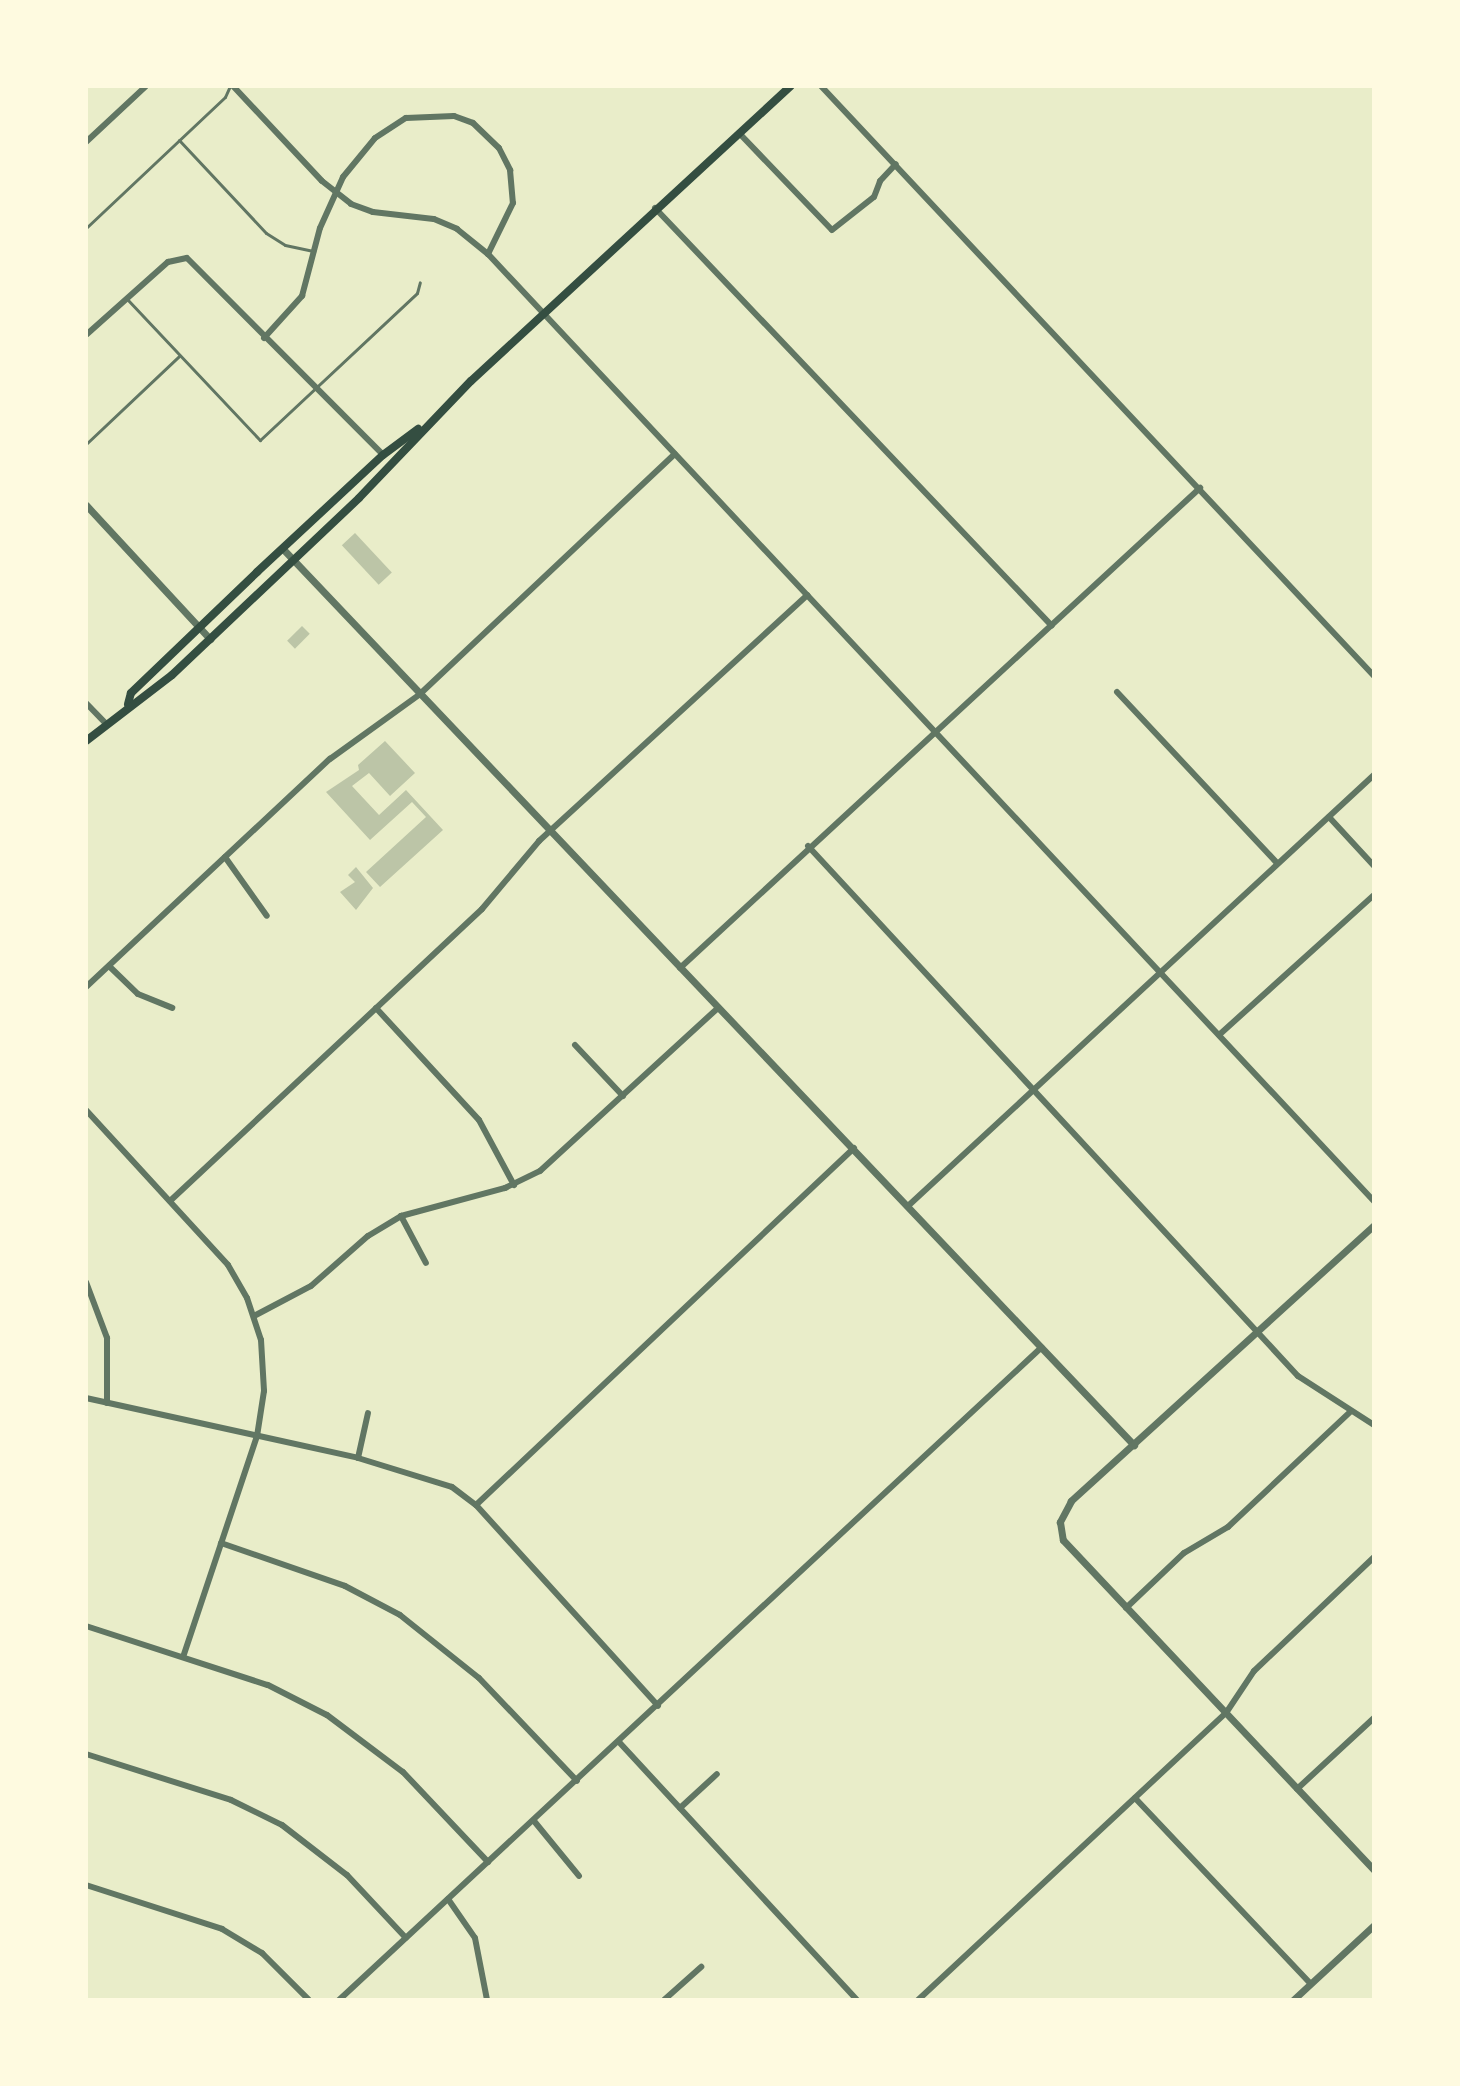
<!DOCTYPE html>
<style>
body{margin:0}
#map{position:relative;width:1460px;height:2086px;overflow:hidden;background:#e9edc9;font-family:Roboto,sans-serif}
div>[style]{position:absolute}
.building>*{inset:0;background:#bcc5a7;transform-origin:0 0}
.service>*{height:3px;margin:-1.5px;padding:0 1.5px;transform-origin:1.5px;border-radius:1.5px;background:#617663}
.minor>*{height:6px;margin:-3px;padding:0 3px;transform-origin:3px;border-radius:3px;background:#617663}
.tertiary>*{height:7px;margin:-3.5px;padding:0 3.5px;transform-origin:3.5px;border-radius:3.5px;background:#617663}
.secondary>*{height:8px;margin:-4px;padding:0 4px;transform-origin:4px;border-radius:4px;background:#344e41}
span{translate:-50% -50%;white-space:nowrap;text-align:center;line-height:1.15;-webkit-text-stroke:7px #fefae0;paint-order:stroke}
.frame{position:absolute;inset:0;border:88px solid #fefae0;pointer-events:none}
</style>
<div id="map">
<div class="building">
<div style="left:355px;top:533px;width:54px;height:18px;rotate:47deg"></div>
<div style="left:302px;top:626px;width:11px;height:21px;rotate:45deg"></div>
<div style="clip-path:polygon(385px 741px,415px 773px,390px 796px,369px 773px,352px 786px,379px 815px,406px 790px,443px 830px,380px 887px,366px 872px,426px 817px,412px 802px,370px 840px,326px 792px,359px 770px,358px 765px)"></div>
<div style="clip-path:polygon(356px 867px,373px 888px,356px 910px,340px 892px,355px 882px,348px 875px)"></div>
</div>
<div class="service">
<div style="left:179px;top:140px;width:127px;rotate:46.9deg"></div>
<div style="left:266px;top:233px;width:22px;rotate:32deg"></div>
<div style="left:285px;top:245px;width:30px;rotate:12deg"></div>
<div style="left:86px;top:228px;width:191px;rotate:-43.3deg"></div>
<div style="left:225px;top:97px;width:12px;rotate:-66deg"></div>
<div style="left:127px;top:299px;width:194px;rotate:46.7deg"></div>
<div style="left:260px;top:440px;width:215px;rotate:-43.1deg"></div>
<div style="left:417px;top:293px;width:11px;rotate:-75deg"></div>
<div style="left:86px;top:444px;width:128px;rotate:-43.4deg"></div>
</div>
<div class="minor">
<div style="left:233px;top:86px;width:130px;rotate:46.9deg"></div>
<div style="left:322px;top:181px;width:37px;rotate:38deg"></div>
<div style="left:351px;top:204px;width:23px;rotate:20deg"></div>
<div style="left:373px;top:212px;width:61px;rotate:6.5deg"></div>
<div style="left:434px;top:219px;width:25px;rotate:23deg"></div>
<div style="left:457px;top:229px;width:40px;rotate:39deg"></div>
<div style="left:488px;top:254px;width:1297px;rotate:46.91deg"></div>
<div style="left:821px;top:86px;width:809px;rotate:46.85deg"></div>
<div style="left:739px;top:133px;width:134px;rotate:46.2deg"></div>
<div style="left:832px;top:230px;width:53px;rotate:-38.2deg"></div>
<div style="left:874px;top:197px;width:17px;rotate:-69deg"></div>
<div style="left:880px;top:181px;width:23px;rotate:-47deg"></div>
<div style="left:86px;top:142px;width:82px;rotate:-43deg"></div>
<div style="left:655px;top:208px;width:576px;rotate:46.48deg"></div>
<div style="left:86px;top:335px;width:110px;rotate:-41.7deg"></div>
<div style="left:168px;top:262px;width:19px;rotate:-12deg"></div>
<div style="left:187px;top:258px;width:278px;rotate:45.1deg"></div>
<div style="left:264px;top:338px;width:57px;rotate:-47.9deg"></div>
<div style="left:302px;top:296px;width:70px;rotate:-75.2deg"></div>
<div style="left:320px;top:228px;width:56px;rotate:-65.7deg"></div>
<div style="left:343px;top:177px;width:50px;rotate:-50.6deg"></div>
<div style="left:375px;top:138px;width:37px;rotate:-33deg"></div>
<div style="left:406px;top:118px;width:48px;rotate:-2.4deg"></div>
<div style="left:454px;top:116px;width:20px;rotate:20deg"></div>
<div style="left:473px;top:123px;width:36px;rotate:44deg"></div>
<div style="left:499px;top:148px;width:25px;rotate:63deg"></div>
<div style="left:510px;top:170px;width:33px;rotate:85deg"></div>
<div style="left:513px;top:203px;width:57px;rotate:116.1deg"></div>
<div style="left:1117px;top:692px;width:234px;rotate:46.9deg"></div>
<div style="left:86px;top:703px;width:28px;rotate:46deg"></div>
<div style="left:1329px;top:817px;width:67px;rotate:47.4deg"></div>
<div style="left:808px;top:846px;width:722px;rotate:47.25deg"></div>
<div style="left:1298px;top:1376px;width:90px;rotate:32.8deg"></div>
<div style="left:225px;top:857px;width:72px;rotate:54.6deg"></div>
<div style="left:109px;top:966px;width:40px;rotate:44deg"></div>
<div style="left:138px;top:994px;width:37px;rotate:22deg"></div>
<div style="left:680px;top:968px;width:708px;rotate:-42.71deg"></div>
<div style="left:86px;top:987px;width:334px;rotate:-43.1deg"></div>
<div style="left:330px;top:759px;width:111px;rotate:-35.8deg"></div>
<div style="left:420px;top:694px;width:350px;rotate:-43.3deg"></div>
<div style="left:376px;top:1008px;width:152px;rotate:47.4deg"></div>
<div style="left:479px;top:1120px;width:74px;rotate:61.7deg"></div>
<div style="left:1219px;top:1035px;width:209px;rotate:-42.1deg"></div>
<div style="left:575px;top:1045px;width:70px;rotate:46.7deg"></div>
<div style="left:86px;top:1110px;width:210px;rotate:47.5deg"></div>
<div style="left:228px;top:1265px;width:38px;rotate:60deg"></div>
<div style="left:247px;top:1298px;width:44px;rotate:71.6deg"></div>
<div style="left:261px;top:1340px;width:51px;rotate:86.6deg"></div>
<div style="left:264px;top:1391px;width:46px;rotate:98.8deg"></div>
<div style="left:257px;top:1436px;width:233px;rotate:108.5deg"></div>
<div style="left:170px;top:1201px;width:427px;rotate:-43.1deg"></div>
<div style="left:482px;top:909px;width:89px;rotate:-50deg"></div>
<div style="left:539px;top:841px;width:364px;rotate:-42.5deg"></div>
<div style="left:908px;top:1206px;width:635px;rotate:-42.77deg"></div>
<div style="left:401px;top:1216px;width:53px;rotate:62deg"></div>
<div style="left:86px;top:1282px;width:60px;rotate:69.4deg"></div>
<div style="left:107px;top:1338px;width:65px;rotate:90deg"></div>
<div style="left:254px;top:1316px;width:64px;rotate:-27.8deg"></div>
<div style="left:311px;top:1286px;width:76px;rotate:-41.3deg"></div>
<div style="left:368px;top:1236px;width:39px;rotate:-31deg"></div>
<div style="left:401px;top:1216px;width:108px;rotate:-15.1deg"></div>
<div style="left:505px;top:1188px;width:39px;rotate:-26deg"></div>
<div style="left:540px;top:1171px;width:241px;rotate:-42.5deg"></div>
<div style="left:86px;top:1398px;width:279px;rotate:12.4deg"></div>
<div style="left:358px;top:1458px;width:98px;rotate:17.1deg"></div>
<div style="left:452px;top:1487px;width:30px;rotate:37deg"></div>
<div style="left:476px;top:1505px;width:271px;rotate:47.8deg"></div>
<div style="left:358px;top:1458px;width:46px;rotate:-77.5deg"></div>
<div style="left:476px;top:1505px;width:520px;rotate:-43.36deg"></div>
<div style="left:221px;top:1543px;width:131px;rotate:19.1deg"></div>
<div style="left:345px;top:1586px;width:62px;rotate:27.8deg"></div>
<div style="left:400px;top:1615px;width:101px;rotate:38.6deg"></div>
<div style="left:479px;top:1678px;width:142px;rotate:46.4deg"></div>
<div style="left:1126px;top:1608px;width:80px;rotate:-43.5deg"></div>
<div style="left:1184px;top:1553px;width:51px;rotate:-30.6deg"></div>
<div style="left:1228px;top:1527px;width:169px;rotate:-43.3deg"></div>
<div style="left:86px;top:1626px;width:191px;rotate:18deg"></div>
<div style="left:268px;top:1685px;width:66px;rotate:27deg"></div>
<div style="left:327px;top:1715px;width:95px;rotate:36.9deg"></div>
<div style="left:403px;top:1772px;width:124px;rotate:46.6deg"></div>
<div style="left:619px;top:1742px;width:351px;rotate:47.3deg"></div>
<div style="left:86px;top:1754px;width:152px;rotate:17.6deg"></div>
<div style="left:231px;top:1800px;width:57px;rotate:26.1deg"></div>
<div style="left:282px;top:1825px;width:82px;rotate:37.6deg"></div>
<div style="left:347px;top:1875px;width:86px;rotate:46.9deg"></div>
<div style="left:1297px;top:1789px;width:105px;rotate:-42.7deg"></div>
<div style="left:1135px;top:1798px;width:256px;rotate:46.6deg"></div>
<div style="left:680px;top:1808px;width:50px;rotate:-42.6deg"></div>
<div style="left:534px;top:1821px;width:71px;rotate:50.7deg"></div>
<div style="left:86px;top:1885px;width:143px;rotate:17.9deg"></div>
<div style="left:222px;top:1929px;width:47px;rotate:31deg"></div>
<div style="left:262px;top:1953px;width:66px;rotate:45deg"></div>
<div style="left:448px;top:1899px;width:47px;rotate:55.3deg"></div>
<div style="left:475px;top:1938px;width:63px;rotate:79deg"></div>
<div style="left:339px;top:2000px;width:959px;rotate:-42.89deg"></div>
<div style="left:664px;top:2000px;width:50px;rotate:-41.7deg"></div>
<div style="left:918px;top:2000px;width:421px;rotate:-43deg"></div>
<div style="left:1226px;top:1713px;width:50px;rotate:-56.3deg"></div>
<div style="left:1254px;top:1671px;width:166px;rotate:-43.5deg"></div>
</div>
<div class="tertiary">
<div style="left:86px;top:505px;width:183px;rotate:47.2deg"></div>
<div style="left:283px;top:549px;width:1236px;rotate:46.48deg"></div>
<div style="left:1374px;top:1225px;width:410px;rotate:137.7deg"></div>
<div style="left:1071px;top:1501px;width:24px;rotate:118deg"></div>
<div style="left:1060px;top:1522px;width:18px;rotate:81deg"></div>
<div style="left:1063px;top:1540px;width:453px;rotate:46.7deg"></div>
<div style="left:1293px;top:2000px;width:110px;rotate:-42.8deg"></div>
</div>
<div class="secondary">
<div style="left:128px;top:704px;width:11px;rotate:-75deg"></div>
<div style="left:131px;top:693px;width:175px;rotate:-43.8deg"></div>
<div style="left:257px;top:572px;width:172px;rotate:-42.9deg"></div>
<div style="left:383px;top:455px;width:44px;rotate:-36.6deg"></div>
<div style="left:86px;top:741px;width:108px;rotate:-37.5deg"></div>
<div style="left:172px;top:675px;width:257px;rotate:-43.4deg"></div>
<div style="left:359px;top:498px;width:162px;rotate:-46.3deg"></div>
<div style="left:471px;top:381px;width:435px;rotate:-42.7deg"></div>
</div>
<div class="frame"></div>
</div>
